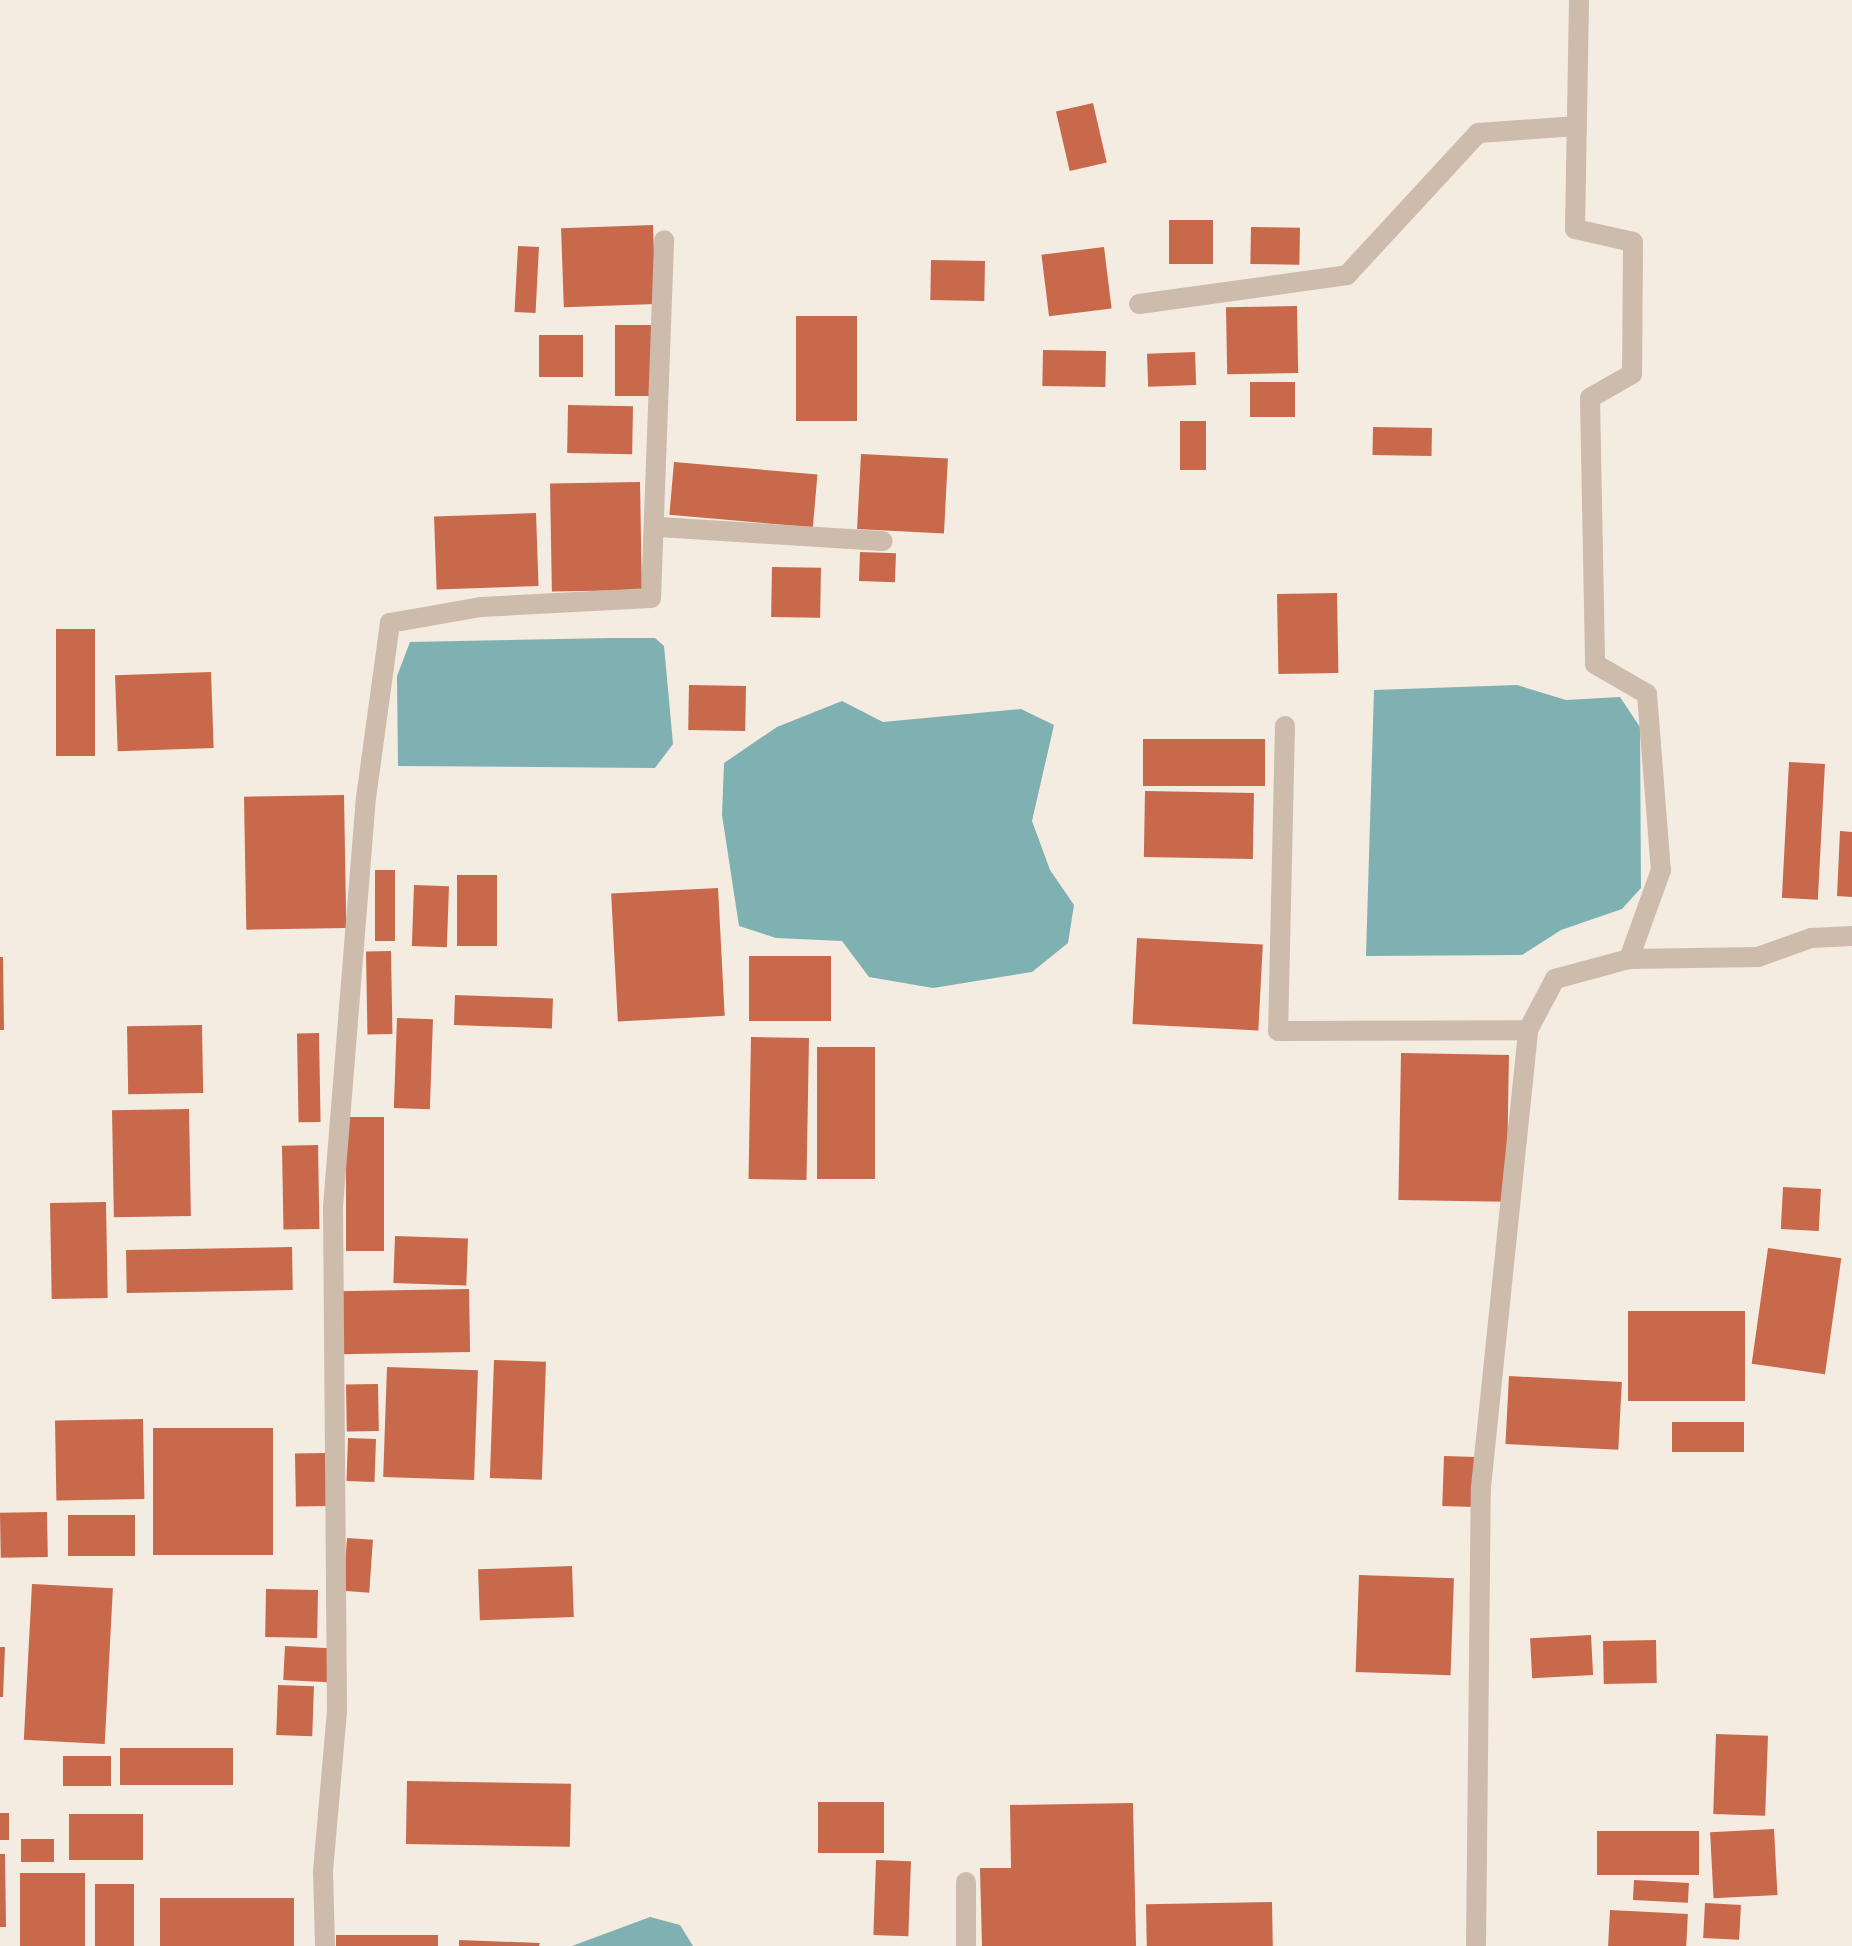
<!DOCTYPE html>
<style>
body{margin:0}
#map{position:relative;width:1852px;height:1946px;overflow:hidden;background:#f4ebe1;font-family:Inter,sans-serif}
div>[style]{position:absolute}
.water>*{inset:0;background:#7fb0b2}
.building>*{inset:0;background:#c8694b;transform-origin:0 0}
.minor>*{height:20px;margin:-10px;padding:0 10px;transform-origin:10px;border-radius:10px;background:#cdbbac}
span{translate:-50% -50%;white-space:nowrap;text-align:center;line-height:1.15;-webkit-text-stroke:8px #fbf5ee;paint-order:stroke}
</style>
<div id="map">
<div class="water">
<div style="clip-path:polygon(612px 638px,655px 638px,664px 646px,673px 744px,655px 768px,398px 766px,397px 676px,410px 642px)"></div>
<div style="clip-path:polygon(1517px 685px,1566px 700px,1620px 697px,1640px 727px,1641px 888px,1622px 909px,1561px 930px,1522px 955px,1366px 956px,1374px 690px)"></div>
<div style="clip-path:polygon(842px 701px,883px 722px,1021px 709px,1054px 725px,1032px 821px,1050px 870px,1074px 905px,1068px 943px,1032px 972px,933px 988px,869px 977px,842px 941px,776px 938px,739px 926px,722px 815px,724px 763px,777px 727px)"></div>
<div style="clip-path:polygon(650px 1917px,680px 1925px,693px 1946px,572px 1946px)"></div>
</div>
<div class="building">
<div style="left:1093px;top:103px;width:61px;height:38px;rotate:77deg"></div>
<div style="left:1169px;top:220px;width:44px;height:44px"></div>
<div style="left:653px;top:225px;width:79px;height:92px;rotate:88deg"></div>
<div style="left:1251px;top:227px;width:49px;height:37px;rotate:1deg"></div>
<div style="left:518px;top:246px;width:21px;height:66px;rotate:3deg"></div>
<div style="left:1104px;top:247px;width:62px;height:63px;rotate:83deg"></div>
<div style="left:931px;top:260px;width:54px;height:40px;rotate:1deg"></div>
<div style="left:1297px;top:306px;width:67px;height:71px;rotate:89deg"></div>
<div style="left:796px;top:316px;width:61px;height:105px"></div>
<div style="left:615px;top:325px;width:40px;height:71px"></div>
<div style="left:539px;top:335px;width:44px;height:42px"></div>
<div style="left:1043px;top:350px;width:63px;height:36px;rotate:1deg"></div>
<div style="left:1195px;top:352px;width:33px;height:48px;rotate:88deg"></div>
<div style="left:1250px;top:382px;width:45px;height:35px"></div>
<div style="left:568px;top:405px;width:65px;height:48px;rotate:1deg"></div>
<div style="left:1180px;top:421px;width:26px;height:49px"></div>
<div style="left:1373px;top:427px;width:59px;height:28px;rotate:1deg"></div>
<div style="left:861px;top:454px;width:87px;height:75px;rotate:3deg"></div>
<div style="left:674px;top:462px;width:144px;height:53px;rotate:5deg"></div>
<div style="left:640px;top:482px;width:108px;height:90px;rotate:89deg"></div>
<div style="left:536px;top:513px;width:73px;height:102px;rotate:88deg"></div>
<div style="left:860px;top:552px;width:36px;height:29px;rotate:2deg"></div>
<div style="left:772px;top:567px;width:49px;height:50px;rotate:1deg"></div>
<div style="left:1337px;top:593px;width:80px;height:60px;rotate:89deg"></div>
<div style="left:56px;top:629px;width:39px;height:127px"></div>
<div style="left:211px;top:672px;width:76px;height:96px;rotate:88deg"></div>
<div style="left:689px;top:685px;width:57px;height:45px;rotate:1deg"></div>
<div style="left:1143px;top:739px;width:122px;height:47px"></div>
<div style="left:1789px;top:762px;width:36px;height:136px;rotate:3deg"></div>
<div style="left:1145px;top:791px;width:109px;height:66px;rotate:1deg"></div>
<div style="left:344px;top:795px;width:133px;height:100px;rotate:89deg"></div>
<div style="clip-path:polygon(1840px 831px,1852px 832px,1852px 897px,1837px 896px)"></div>
<div style="left:375px;top:870px;width:20px;height:71px"></div>
<div style="left:497px;top:875px;width:71px;height:40px;rotate:90deg"></div>
<div style="left:414px;top:885px;width:35px;height:61px;rotate:2deg"></div>
<div style="left:718px;top:888px;width:128px;height:107px;rotate:87deg"></div>
<div style="left:1137px;top:938px;width:126px;height:86px;rotate:3deg"></div>
<div style="left:391px;top:951px;width:83px;height:25px;rotate:89deg"></div>
<div style="left:749px;top:956px;width:82px;height:65px"></div>
<div style="clip-path:polygon(0 957px,3px 957px,4px 1030px,0 1030px)"></div>
<div style="left:455px;top:995px;width:98px;height:30px;rotate:2deg"></div>
<div style="left:397px;top:1018px;width:36px;height:90px;rotate:2deg"></div>
<div style="left:202px;top:1025px;width:68px;height:75px;rotate:89deg"></div>
<div style="left:319px;top:1033px;width:89px;height:22px;rotate:89deg"></div>
<div style="left:751px;top:1037px;width:58px;height:142px;rotate:1deg"></div>
<div style="left:875px;top:1047px;width:132px;height:58px;rotate:90deg"></div>
<div style="left:1401px;top:1053px;width:108px;height:147px;rotate:1deg"></div>
<div style="left:189px;top:1109px;width:107px;height:77px;rotate:89deg"></div>
<div style="left:346px;top:1117px;width:38px;height:134px"></div>
<div style="left:318px;top:1145px;width:84px;height:36px;rotate:89deg"></div>
<div style="left:1783px;top:1187px;width:38px;height:42px;rotate:3deg"></div>
<div style="left:106px;top:1202px;width:96px;height:56px;rotate:89deg"></div>
<div style="left:395px;top:1236px;width:73px;height:47px;rotate:2deg"></div>
<div style="left:292px;top:1247px;width:43px;height:166px;rotate:89deg"></div>
<div style="left:1768px;top:1248px;width:74px;height:117px;rotate:8deg"></div>
<div style="left:469px;top:1289px;width:63px;height:132px;rotate:89deg"></div>
<div style="left:1628px;top:1311px;width:117px;height:90px"></div>
<div style="left:494px;top:1360px;width:52px;height:118px;rotate:2deg"></div>
<div style="left:387px;top:1367px;width:91px;height:110px;rotate:2deg"></div>
<div style="left:1509px;top:1376px;width:113px;height:68px;rotate:3deg"></div>
<div style="left:378px;top:1384px;width:47px;height:32px;rotate:89deg"></div>
<div style="left:143px;top:1419px;width:80px;height:88px;rotate:89deg"></div>
<div style="left:1744px;top:1422px;width:30px;height:72px;rotate:90deg"></div>
<div style="left:273px;top:1428px;width:127px;height:120px;rotate:90deg"></div>
<div style="left:348px;top:1438px;width:28px;height:43px;rotate:2deg"></div>
<div style="left:326px;top:1453px;width:53px;height:31px;rotate:89deg"></div>
<div style="left:1444px;top:1456px;width:32px;height:50px;rotate:2deg"></div>
<div style="left:47px;top:1512px;width:45px;height:47px;rotate:89deg"></div>
<div style="left:135px;top:1515px;width:41px;height:67px;rotate:90deg"></div>
<div style="left:347px;top:1538px;width:26px;height:53px;rotate:4deg"></div>
<div style="left:572px;top:1566px;width:51px;height:94px;rotate:88deg"></div>
<div style="left:1359px;top:1575px;width:95px;height:97px;rotate:2deg"></div>
<div style="left:32px;top:1584px;width:81px;height:156px;rotate:3deg"></div>
<div style="left:266px;top:1589px;width:52px;height:48px;rotate:1deg"></div>
<div style="left:1591px;top:1635px;width:40px;height:61px;rotate:87deg"></div>
<div style="left:1656px;top:1640px;width:43px;height:53px;rotate:89deg"></div>
<div style="left:285px;top:1646px;width:45px;height:34px;rotate:3deg"></div>
<div style="clip-path:polygon(0 1647px,5px 1647px,3px 1697px,0 1697px)"></div>
<div style="left:278px;top:1685px;width:36px;height:50px;rotate:2deg"></div>
<div style="left:1716px;top:1734px;width:52px;height:80px;rotate:2deg"></div>
<div style="left:233px;top:1748px;width:37px;height:113px;rotate:90deg"></div>
<div style="left:63px;top:1756px;width:48px;height:30px"></div>
<div style="left:407px;top:1781px;width:164px;height:63px;rotate:1deg"></div>
<div style="left:818px;top:1802px;width:66px;height:51px"></div>
<div style="clip-path:polygon(1133px 1803px,1136px 1946px,982px 1946px,980px 1868px,1011px 1868px,1010px 1805px)"></div>
<div style="left:0;top:1813px;width:9px;height:27px"></div>
<div style="left:69px;top:1814px;width:74px;height:46px"></div>
<div style="left:1774px;top:1829px;width:66px;height:64px;rotate:87deg"></div>
<div style="left:1597px;top:1831px;width:102px;height:44px"></div>
<div style="left:21px;top:1839px;width:33px;height:23px"></div>
<div style="clip-path:polygon(0 1854px,5px 1854px,6px 1927px,0 1927px)"></div>
<div style="left:876px;top:1860px;width:35px;height:75px;rotate:2deg"></div>
<div style="left:20px;top:1873px;width:65px;height:73px"></div>
<div style="left:1634px;top:1880px;width:55px;height:20px;rotate:3deg"></div>
<div style="left:95px;top:1884px;width:39px;height:62px"></div>
<div style="left:294px;top:1898px;width:48px;height:134px;rotate:90deg"></div>
<div style="left:1272px;top:1902px;width:44px;height:126px;rotate:89deg"></div>
<div style="left:1705px;top:1903px;width:36px;height:35px;rotate:3deg"></div>
<div style="left:1610px;top:1910px;width:78px;height:36px;rotate:3deg"></div>
<div style="left:336px;top:1935px;width:102px;height:11px"></div>
<div style="clip-path:polygon(459px 1940px,540px 1943px,539px 1946px,459px 1946px)"></div>
</div>
<div class="minor">
<div style="left:1579px;top:0;width:229px;rotate:91deg"></div>
<div style="left:1575px;top:229px;width:59px;rotate:12.6deg"></div>
<div style="left:1633px;top:242px;width:132px;rotate:90.4deg"></div>
<div style="left:1632px;top:374px;width:48px;rotate:150.3deg"></div>
<div style="left:1590px;top:398px;width:266px;rotate:88.9deg"></div>
<div style="left:1595px;top:664px;width:60px;rotate:30deg"></div>
<div style="left:1647px;top:694px;width:177px;rotate:85.5deg"></div>
<div style="left:1661px;top:870px;width:95px;rotate:109.8deg"></div>
<div style="left:1139px;top:304px;width:210px;rotate:-7.9deg"></div>
<div style="left:1347px;top:275px;width:193px;rotate:-47.3deg"></div>
<div style="left:1478px;top:133px;width:99px;rotate:-4deg"></div>
<div style="left:659px;top:527px;width:224px;rotate:3.6deg"></div>
<div style="left:1285px;top:726px;width:305px;rotate:91.3deg"></div>
<div style="left:1278px;top:1031px;width:250px;rotate:-0.2deg"></div>
<div style="left:325px;top:1946px;width:75px;rotate:-91.5deg"></div>
<div style="left:323px;top:1871px;width:160px;rotate:-85deg"></div>
<div style="left:337px;top:1712px;width:505px;rotate:-90.45deg"></div>
<div style="left:333px;top:1207px;width:410px;rotate:-85.4deg"></div>
<div style="left:366px;top:798px;width:177px;rotate:-82.2deg"></div>
<div style="left:390px;top:623px;width:92px;rotate:-10deg"></div>
<div style="left:481px;top:607px;width:170px;rotate:-3deg"></div>
<div style="left:651px;top:598px;width:358px;rotate:-87.9deg"></div>
<div style="left:966px;top:1946px;width:64px;rotate:-90deg"></div>
<div style="left:1476px;top:1946px;width:459px;rotate:-89.4deg"></div>
<div style="left:1481px;top:1487px;width:459px;rotate:-84.1deg"></div>
<div style="left:1528px;top:1030px;width:58px;rotate:-62.1deg"></div>
<div style="left:1555px;top:979px;width:77px;rotate:-15.1deg"></div>
<div style="left:1629px;top:959px;width:129px;rotate:-0.9deg"></div>
<div style="left:1758px;top:957px;width:56px;rotate:-19.7deg"></div>
<div style="left:1811px;top:938px;width:41px;rotate:-2.8deg"></div>
</div>
</div>
